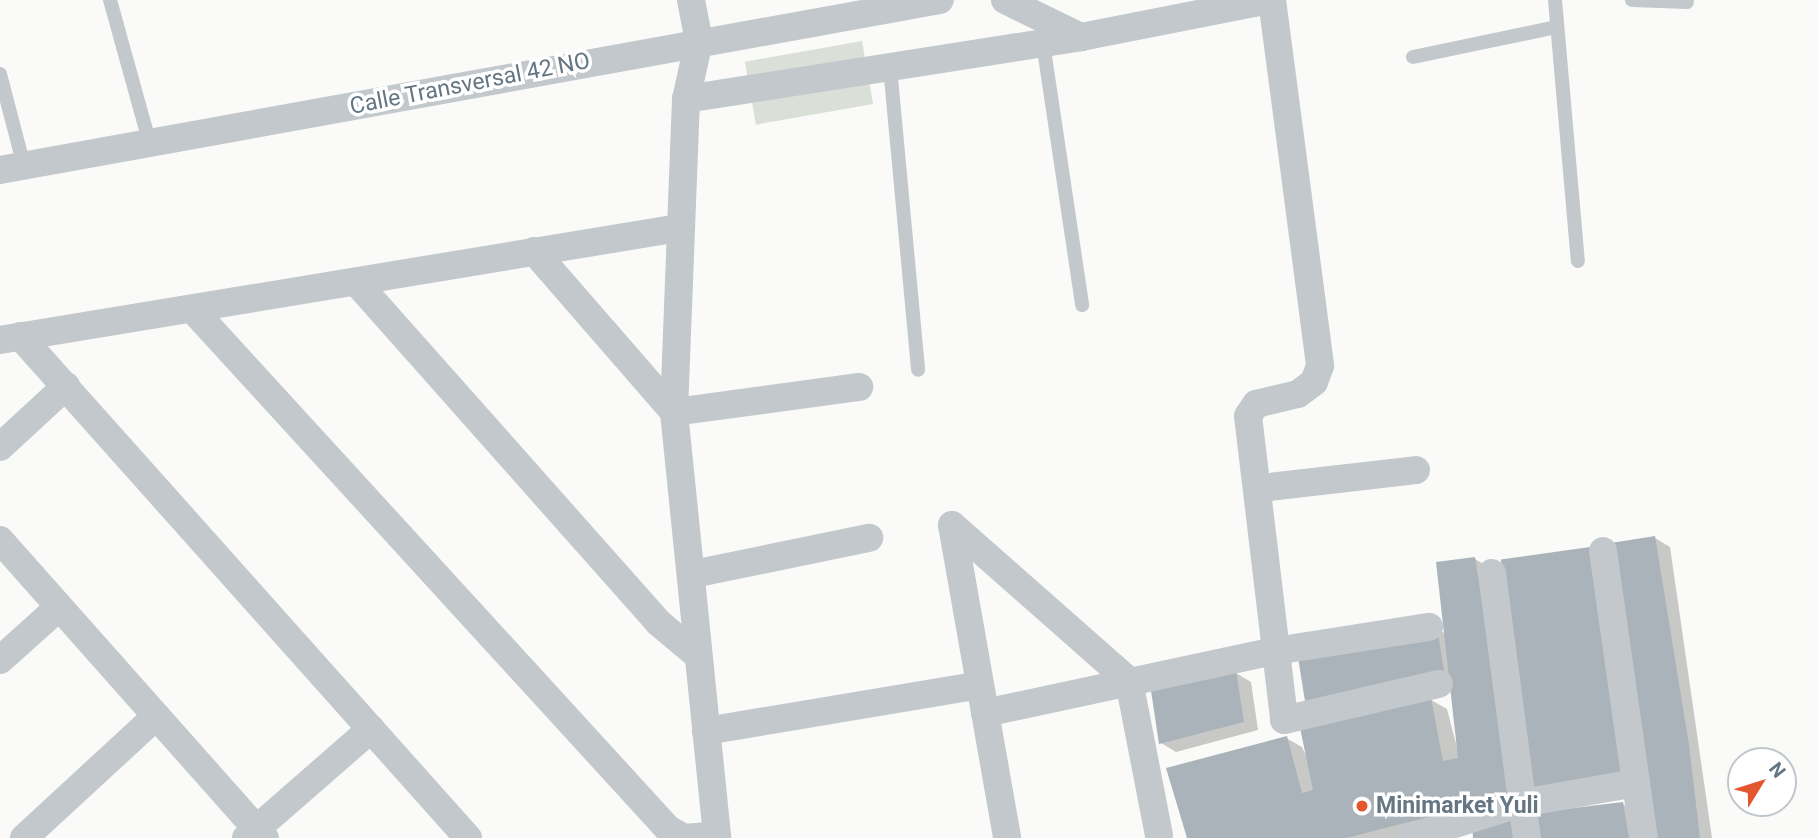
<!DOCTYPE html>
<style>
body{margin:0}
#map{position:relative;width:1818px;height:838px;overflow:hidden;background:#fafaf8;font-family:Roboto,sans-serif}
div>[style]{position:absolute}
.green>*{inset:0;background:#dadfd7;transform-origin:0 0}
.shadow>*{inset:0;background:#0003}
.building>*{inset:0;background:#aab3b9;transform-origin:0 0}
.service>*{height:14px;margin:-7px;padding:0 7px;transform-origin:7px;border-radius:7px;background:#c3c8cc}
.minor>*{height:28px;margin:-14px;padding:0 14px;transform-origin:14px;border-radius:14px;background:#c3c8cc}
.dots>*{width:19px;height:19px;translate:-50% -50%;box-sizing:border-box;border:4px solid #fff;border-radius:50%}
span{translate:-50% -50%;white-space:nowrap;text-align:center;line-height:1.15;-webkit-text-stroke:7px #fff;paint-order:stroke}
.street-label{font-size:23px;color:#657683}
.poi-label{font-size:23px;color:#657683;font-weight:700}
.left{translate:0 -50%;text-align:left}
.north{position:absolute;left:1727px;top:747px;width:70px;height:70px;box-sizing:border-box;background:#fff;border:2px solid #c1c8cd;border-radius:50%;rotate:52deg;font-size:19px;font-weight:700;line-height:28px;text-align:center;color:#657683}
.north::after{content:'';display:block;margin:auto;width:24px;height:32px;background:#e4572e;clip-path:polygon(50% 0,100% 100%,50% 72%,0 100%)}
</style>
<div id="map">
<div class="green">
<div style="left:862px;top:41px;width:64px;height:119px;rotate:80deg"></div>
</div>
<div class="shadow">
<div style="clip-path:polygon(1655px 538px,1670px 547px,1712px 838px,1655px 838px)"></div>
<div style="clip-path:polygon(1475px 559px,1490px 568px,1526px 805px,1401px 838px,1189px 838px,1286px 738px,1302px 747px,1310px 764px,1431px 700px,1447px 709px,1460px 759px,1452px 689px,1322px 713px,1437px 629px,1446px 634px)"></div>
<div style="clip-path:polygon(1236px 673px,1251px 682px,1258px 730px,1176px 752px,1161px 743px)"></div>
<div style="clip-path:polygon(1623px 804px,1639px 813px,1642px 838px,1538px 838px)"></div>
</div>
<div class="building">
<div style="clip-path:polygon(1655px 536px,1689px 745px,1700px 838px,1655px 838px,1611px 543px)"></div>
<div style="left:1590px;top:547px;width:230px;height:90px;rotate:82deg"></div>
<div style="clip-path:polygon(1475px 557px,1512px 796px,1346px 838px,1187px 838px,1166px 768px,1287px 736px,1302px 793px,1313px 790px,1299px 723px,1431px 698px,1443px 761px,1458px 758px,1436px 562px)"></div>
<div style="left:1437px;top:627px;width:53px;height:142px;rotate:81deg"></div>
<div style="clip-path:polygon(1236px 671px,1244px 722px,1159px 744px,1150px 684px)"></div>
<div style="clip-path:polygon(1623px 802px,1629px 838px,1536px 838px,1533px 813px)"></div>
<div style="clip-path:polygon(1515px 818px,1517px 838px,1473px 838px,1472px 823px)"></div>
</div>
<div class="service">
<div style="left:110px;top:0;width:149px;rotate:74.5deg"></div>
<div style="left:1555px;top:0;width:262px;rotate:85deg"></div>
<div style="left:1632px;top:0;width:55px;rotate:2.1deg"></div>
<div style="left:1043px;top:43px;width:265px;rotate:81.5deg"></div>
<div style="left:1413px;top:57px;width:147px;rotate:-11.8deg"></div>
<div style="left:890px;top:67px;width:304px;rotate:84.7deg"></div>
<div style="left:0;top:74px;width:95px;rotate:75.4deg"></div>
</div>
<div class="minor">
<div style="left:691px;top:0;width:42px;rotate:79deg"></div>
<div style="left:699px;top:41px;width:59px;rotate:102.6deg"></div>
<div style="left:686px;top:99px;width:313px;rotate:92.2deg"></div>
<div style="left:674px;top:412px;width:428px;rotate:84.2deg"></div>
<div style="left:1005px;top:0;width:85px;rotate:26deg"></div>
<div style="left:1081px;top:37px;width:192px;rotate:-11.1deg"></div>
<div style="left:1272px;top:0;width:369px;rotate:82.5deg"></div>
<div style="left:1320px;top:366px;width:17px;rotate:111deg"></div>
<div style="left:1314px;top:382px;width:20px;rotate:143deg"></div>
<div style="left:1298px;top:394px;width:43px;rotate:166.6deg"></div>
<div style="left:1256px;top:404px;width:14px;rotate:124deg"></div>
<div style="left:1248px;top:416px;width:306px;rotate:83.2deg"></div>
<div style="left:1284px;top:720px;width:159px;rotate:-13.1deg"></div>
<div style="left:686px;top:99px;width:400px;rotate:-8.9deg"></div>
<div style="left:0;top:170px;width:955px;rotate:-10.25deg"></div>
<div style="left:534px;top:251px;width:213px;rotate:49deg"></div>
<div style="left:674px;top:412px;width:187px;rotate:-7.7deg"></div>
<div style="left:358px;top:284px;width:453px;rotate:48.4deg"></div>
<div style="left:659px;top:623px;width:48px;rotate:40deg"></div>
<div style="left:195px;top:312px;width:701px;rotate:47.54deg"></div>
<div style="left:668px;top:829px;width:18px;rotate:29deg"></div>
<div style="left:684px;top:838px;width:33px;rotate:-5deg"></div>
<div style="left:20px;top:336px;width:673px;rotate:48.25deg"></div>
<div style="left:0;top:340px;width:688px;rotate:-9.37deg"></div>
<div style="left:0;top:447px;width:90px;rotate:-42.7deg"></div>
<div style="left:1261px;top:488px;width:156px;rotate:-6.6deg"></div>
<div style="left:952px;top:525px;width:236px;rotate:41.4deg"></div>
<div style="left:1129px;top:681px;width:157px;rotate:79deg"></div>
<div style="left:952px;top:525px;width:318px;rotate:80deg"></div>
<div style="left:0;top:540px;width:399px;rotate:48.4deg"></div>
<div style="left:1603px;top:551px;width:290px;rotate:81.9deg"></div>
<div style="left:1492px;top:573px;width:267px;rotate:82.5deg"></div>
<div style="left:693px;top:574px;width:180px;rotate:-11.6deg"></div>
<div style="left:0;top:660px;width:79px;rotate:-41.9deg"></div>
<div style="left:985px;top:713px;width:297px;rotate:-12.1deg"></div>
<div style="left:1275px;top:651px;width:156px;rotate:-8.9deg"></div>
<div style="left:706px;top:731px;width:274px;rotate:-9.5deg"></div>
<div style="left:24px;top:838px;width:180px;rotate:-42.7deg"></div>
<div style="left:246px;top:838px;width:166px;rotate:-41.1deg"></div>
<div style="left:1410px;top:838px;width:117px;rotate:-17.4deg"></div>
<div style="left:1522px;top:803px;width:116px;rotate:-10deg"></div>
</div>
<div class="dots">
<div style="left:1362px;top:806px;background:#e4572e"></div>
</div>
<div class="street-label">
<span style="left:470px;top:84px;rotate:-11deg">Calle Transversal 42 NO</span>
</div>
<div class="poi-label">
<span class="left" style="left:1376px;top:806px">Minimarket Yuli</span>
</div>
<div class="north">N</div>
</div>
